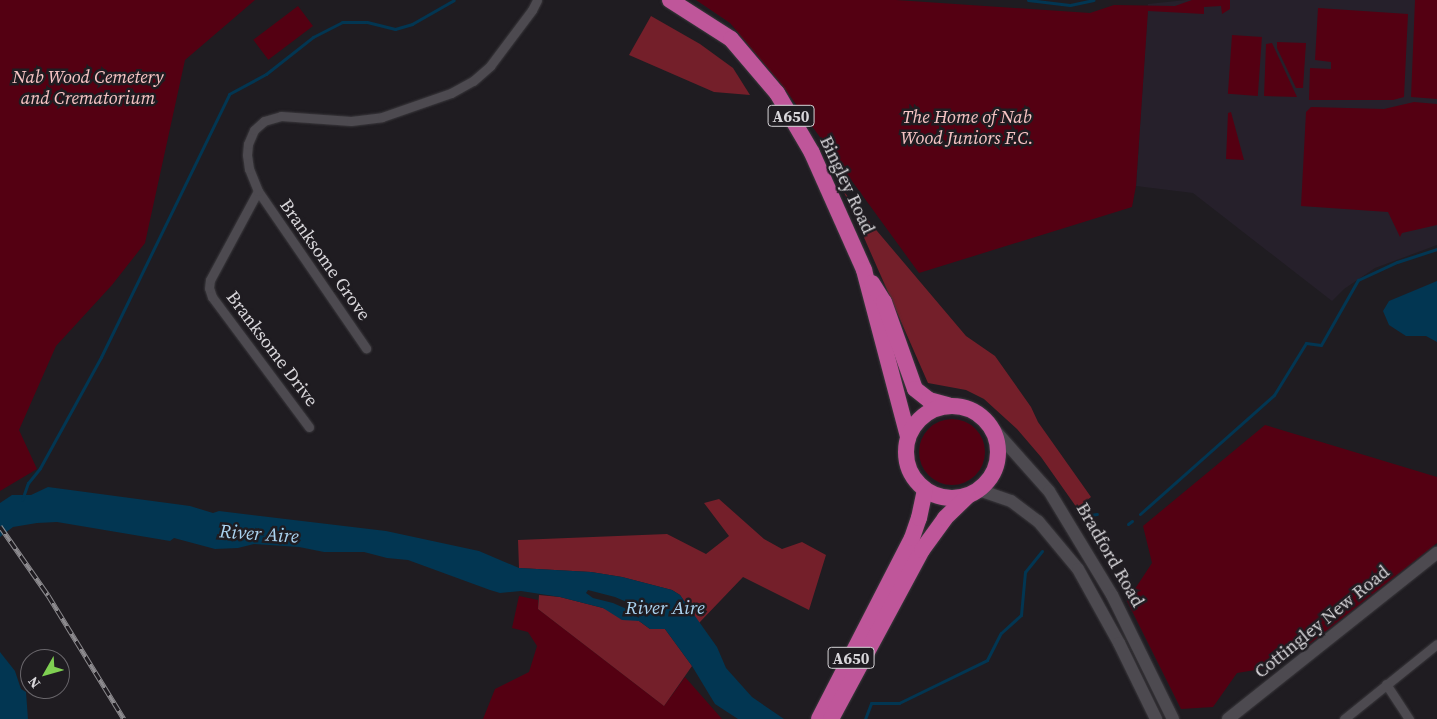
<!DOCTYPE html>
<style>
body{margin:0}
#map{position:relative;width:1437px;height:719px;overflow:hidden;background:#1f1c21;font-family:"Source Serif 4",serif}
div>[style]{position:absolute}
.built>*{inset:0;background:#26202b}
.green>*{inset:0;background:#540012;transform-origin:0 0}
.round{border-radius:50%}
.forest>*{inset:0;background:#741f2a}
.water>*{inset:0;background:#023652}
.stream>*{height:3px;margin:-1.5px;padding:0 1.5px;transform-origin:1.5px;border-radius:1.5px;background:#023652}
.roads{filter:drop-shadow(0 0 1px #3b393d) drop-shadow(0 0 1px #3b393d)}
.street>*{height:9px;margin:-4.5px;padding:0 4.5px;transform-origin:4.5px;border-radius:4.5px;background:#4d4a50}
.secondary>*{height:12px;margin:-6px;padding:0 6px;transform-origin:6px;border-radius:6px;background:#4d4a50}
.highway>*{height:16px;margin:-8px;padding:0 8px;transform-origin:8px;border-radius:8px;background:#bf569a}
.highway>.ring{margin:-8px;padding:0;box-sizing:content-box;background:none;border:16px solid #bf569a;border-radius:50%}
.rail>*{height:5px;margin-top:-2.5px;transform-origin:0;background:repeating-linear-gradient(90deg,#1f1c21 0 9px,#8d8b8f 0 18px);box-sizing:border-box;border-block:1px solid #8d8b8f}
span{translate:-50% -50%;white-space:nowrap;text-align:center;line-height:1.15;-webkit-text-stroke:5px #1f1c21;paint-order:stroke}
.shield-label span{padding:1px 4px;background:#1f1c21;border:1px solid;border-radius:4px;-webkit-text-stroke-width:0}
.shield-label{font-size:16px;color:#d8d6da;font-weight:700}
.park-label{font-size:18px;color:#f7c4c4;font-style:italic}
.street-label{font-size:18px;color:#d8d6da}
.water-label{font-size:19px;color:#abd3f0;font-style:italic}
.north{position:absolute;left:20px;top:649px;width:50px;height:50px;box-sizing:border-box;background:#1f1c21;border:1px solid #69666b;border-radius:50%;rotate:232deg;font-size:14px;font-weight:700;line-height:20px;text-align:center;color:#d8d6da}
.north::after{content:'';display:block;margin:auto;width:18px;height:22px;background:#7fd052;clip-path:polygon(50% 0,100% 100%,50% 72%,0 100%)}
</style>
<div id="map">
<div class="built">
<div style="clip-path:polygon(1186px 0,1437px 0,1437px 245px,1375px 268px,1344px 289px,1332px 301px,1193px 193px,1136px 186px,1148px 4px)"></div>
</div>
<div class="green">
<div style="clip-path:polygon(0 0,255px 0,185px 60px,145px 243px,112px 285px,56px 346px,19px 430px,37px 469px,0 491px)"></div>
<div style="clip-path:polygon(696px 0,896px 0,1090px 13px,1114px 5px,1175px 6px,1192px 0,1230px 0,1230px 9px,1222px 14px,1221px 6px,1204px 7px,1204px 14px,1148px 11px,1136px 186px,1132px 207px,919px 273px,782px 85px,730px 23px)"></div>
<div style="clip-path:polygon(1415px 0,1437px 0,1437px 99px,1411px 97px)"></div>
<div style="left:298px;top:6px;width:25px;height:56px;rotate:53deg"></div>
<div style="clip-path:polygon(1318px 8px,1408px 14px,1404px 97px,1393px 100px,1309px 100px,1310px 68px,1331px 69px,1331px 62px,1315px 60px)"></div>
<div style="left:1232px;top:35px;width:30px;height:59px;rotate:4deg"></div>
<div style="clip-path:polygon(1277px 42px,1306px 43px,1303px 88px,1296px 88px,1277px 48px)"></div>
<div style="clip-path:polygon(1272px 43px,1297px 97px,1264px 96px,1266px 44px)"></div>
<div style="clip-path:polygon(1414px 102px,1437px 104px,1437px 225px,1402px 233px,1400px 237px,1388px 212px,1301px 206px,1306px 112px,1311px 107px,1384px 109px)"></div>
<div style="clip-path:polygon(1231px 112px,1244px 160px,1226px 159px,1228px 113px)"></div>
<div class="round" style="left:919px;top:419px;width:66px;height:66px"></div>
<div style="clip-path:polygon(1265px 425px,1437px 477px,1437px 543px,1311px 643px,1273px 667px,1237px 673px,1213px 707px,1181px 709px,1127px 601px,1152px 563px,1143px 526px)"></div>
<div style="clip-path:polygon(519px 596px,538px 600px,538px 609px,664px 706px,685px 677px,722px 719px,483px 719px,495px 689px,529px 672px,537px 646px,528px 632px,512px 628px)"></div>
</div>
<div class="forest">
<div style="clip-path:polygon(651px 16px,700px 44px,733px 68px,750px 95px,714px 92px,629px 55px)"></div>
<div style="clip-path:polygon(844px 192px,966px 336px,995px 356px,1031px 407px,1038px 422px,1091px 497px,1077px 508px,1041px 457px,1017px 429px,984px 399px,966px 390px,928px 383px)"></div>
<div style="clip-path:polygon(719px 499px,764px 539px,782px 549px,802px 542px,826px 555px,809px 610px,743px 577px,699px 623px,680px 595px,672px 590px,622px 577px,591px 572px,519px 568px,518px 540px,667px 534px,706px 554px,729px 536px,704px 503px)"></div>
<div style="clip-path:polygon(539px 595px,560px 597px,603px 608px,639px 621px,650px 629px,665px 629px,692px 666px,664px 706px,538px 609px)"></div>
</div>
<div class="water">
<div style="clip-path:polygon(1437px 281px,1437px 342px,1426px 336px,1406px 336px,1389px 325px,1383px 311px,1389px 301px)"></div>
<div style="clip-path:polygon(evenodd,48px 487px,190px 506px,213px 513px,219px 511px,386px 531px,479px 551px,519px 568px,591px 572px,622px 577px,672px 590px,680px 595px,717px 647px,726px 668px,752px 697px,784px 719px,738px 719px,715px 704px,692px 666px,665px 629px,650px 629px,639px 621px,622px 620px,603px 608px,560px 597px,521px 591px,500px 593px,490px 590px,408px 560px,387px 558px,364px 552px,324px 552px,299px 547px,254px 544px,238px 548px,215px 549px,174px 538px,170px 541px,57px 522px,37px 523px,13px 527px,0 537px,0 503px,12px 495px,31px 495px,48px 487px,588px 590px,615px 597px,643px 609px,645px 612px,643px 616px,638px 614px,613px 603px,593px 598px,586px 593px,588px 590px)"></div>
<div style="clip-path:polygon(0 652px,15px 671px,21px 689px,26px 692px,28px 719px,0 719px)"></div>
</div>
<div class="stream">
<div style="left:1028px;top:0;width:42px;rotate:6.8deg"></div>
<div style="left:1070px;top:5px;width:24px;rotate:-12deg"></div>
<div style="left:22px;top:500px;width:18px;rotate:-71deg"></div>
<div style="left:28px;top:483px;width:19px;rotate:-51deg"></div>
<div style="left:40px;top:468px;width:127px;rotate:-61.2deg"></div>
<div style="left:101px;top:357px;width:292px;rotate:-64deg"></div>
<div style="left:229px;top:94px;width:42px;rotate:-28.4deg"></div>
<div style="left:266px;top:74px;width:60px;rotate:-38.2deg"></div>
<div style="left:313px;top:37px;width:33px;rotate:-27deg"></div>
<div style="left:342px;top:22px;width:25px"></div>
<div style="left:367px;top:22px;width:29px;rotate:14deg"></div>
<div style="left:395px;top:29px;width:18px;rotate:-16deg"></div>
<div style="left:412px;top:24px;width:48px;rotate:-29.7deg"></div>
<div style="left:1140px;top:514px;width:179px;rotate:-41.6deg"></div>
<div style="left:1274px;top:395px;width:61px;rotate:-58.4deg"></div>
<div style="left:1306px;top:343px;width:15px;rotate:8deg"></div>
<div style="left:1321px;top:345px;width:75px;rotate:-60.4deg"></div>
<div style="left:1358px;top:280px;width:43px;rotate:-24.8deg"></div>
<div style="left:1397px;top:262px;width:42px;rotate:-18deg"></div>
<div style="left:1083px;top:516px;width:14px;rotate:-8deg"></div>
<div style="left:1128px;top:524px;width:5px;rotate:-37deg"></div>
<div style="left:865px;top:719px;width:17px;rotate:-69deg"></div>
<div style="left:871px;top:703px;width:28px"></div>
<div style="left:899px;top:703px;width:98px;rotate:-26deg"></div>
<div style="left:987px;top:660px;width:30px;rotate:-63deg"></div>
<div style="left:1001px;top:633px;width:27px;rotate:-42deg"></div>
<div style="left:1021px;top:615px;width:43px;rotate:-84.7deg"></div>
<div style="left:1025px;top:572px;width:27px;rotate:-51deg"></div>
</div>
<div class="roads">
<div class="street">
<div style="left:258px;top:191px;width:191px;rotate:55.5deg"></div>
<div style="left:309px;top:427px;width:162px;rotate:-126.7deg"></div>
<div style="left:212px;top:297px;width:9px;rotate:-108deg"></div>
<div style="left:209px;top:288px;width:8px;rotate:-83deg"></div>
<div style="left:210px;top:280px;width:101px;rotate:-61.7deg"></div>
<div style="left:258px;top:191px;width:24px;rotate:-112deg"></div>
<div style="left:249px;top:169px;width:14px;rotate:-98deg"></div>
<div style="left:247px;top:155px;width:11px;rotate:-85deg"></div>
<div style="left:248px;top:144px;width:15px;rotate:-67deg"></div>
<div style="left:254px;top:130px;width:13px;rotate:-42deg"></div>
<div style="left:264px;top:121px;width:18px;rotate:-16deg"></div>
<div style="left:281px;top:116px;width:70px;rotate:4.1deg"></div>
<div style="left:351px;top:121px;width:31px;rotate:-7deg"></div>
<div style="left:382px;top:117px;width:73px;rotate:-19.2deg"></div>
<div style="left:451px;top:93px;width:25px;rotate:-29deg"></div>
<div style="left:473px;top:81px;width:23px;rotate:-41deg"></div>
<div style="left:490px;top:66px;width:70px;rotate:-53.1deg"></div>
<div style="left:532px;top:10px;width:11px;rotate:-63deg"></div>
<div style="left:1386px;top:684px;width:42px;rotate:56.7deg"></div>
<div style="left:1344px;top:719px;width:119px;rotate:-38.9deg"></div>
</div>
<div class="secondary">
<div style="left:991px;top:426px;width:87px;rotate:48.3deg"></div>
<div style="left:1049px;top:491px;width:122px;rotate:58.8deg"></div>
<div style="left:1112px;top:595px;width:138px;rotate:63.8deg"></div>
<div style="left:979px;top:490px;width:34px;rotate:19deg"></div>
<div style="left:1011px;top:501px;width:34px;rotate:37deg"></div>
<div style="left:1038px;top:521px;width:62px;rotate:50.2deg"></div>
<div style="left:1078px;top:569px;width:85px;rotate:61deg"></div>
<div style="left:1119px;top:643px;width:85px;rotate:64deg"></div>
<div style="left:1228px;top:719px;width:267px;rotate:-38.5deg"></div>
</div>
<div class="highway">
<div style="left:670px;top:0;width:72px;rotate:32.6deg"></div>
<div style="left:731px;top:39px;width:71px;rotate:49.6deg"></div>
<div style="left:777px;top:93px;width:69px;rotate:59.7deg"></div>
<div style="left:812px;top:153px;width:128px;rotate:66deg"></div>
<div style="left:864px;top:270px;width:173px;rotate:75.2deg"></div>
<div style="left:872px;top:283px;width:22px;rotate:58deg"></div>
<div style="left:884px;top:302px;width:92px;rotate:70.4deg"></div>
<div style="left:915px;top:389px;width:18px;rotate:38deg"></div>
<div style="left:929px;top:400px;width:20px;rotate:15deg"></div>
<div class="ring" style="left:906px;top:406px;width:76px;height:76px"></div>
<div style="left:819px;top:719px;width:203px;rotate:-62.8deg"></div>
<div style="left:912px;top:538px;width:21px;rotate:-71deg"></div>
<div style="left:919px;top:518px;width:29px;rotate:-78deg"></div>
<div style="left:831px;top:719px;width:192px;rotate:-61.7deg"></div>
<div style="left:922px;top:550px;width:39px;rotate:-54deg"></div>
<div style="left:945px;top:518px;width:32px;rotate:-44deg"></div>
</div>
</div>
<div class="rail">
<div style="left:0;top:526px;width:84px;rotate:55.2deg"></div>
<div style="left:48px;top:595px;width:145px;rotate:58.5deg"></div>
</div>
<div class="shield-label">
<span style="left:791px;top:116px">A650</span>
<span style="left:851px;top:658px">A650</span>
</div>
<div class="park-label">
<span style="left:88px;top:88px">Nab Wood Cemetery<br>and Crematorium</span>
<span style="left:967px;top:128px">The Home of Nab<br>Wood Juniors F.C.</span>
</div>
<div class="street-label">
<span style="left:847px;top:185px;rotate:65deg">Bingley Road</span>
<span style="left:325px;top:260px;rotate:55deg">Branksome Grove</span>
<span style="left:272px;top:349px;rotate:53deg">Branksome Drive</span>
<span style="left:1110px;top:555px;rotate:60deg">Bradford Road</span>
<span style="left:1322px;top:622px;rotate:-39deg">Cottingley New Road</span>
</div>
<div class="water-label">
<span style="left:259px;top:534px;rotate:4deg">River Aire</span>
<span style="left:665px;top:608px">River Aire</span>
</div>
<div class="north">N</div>
</div>
